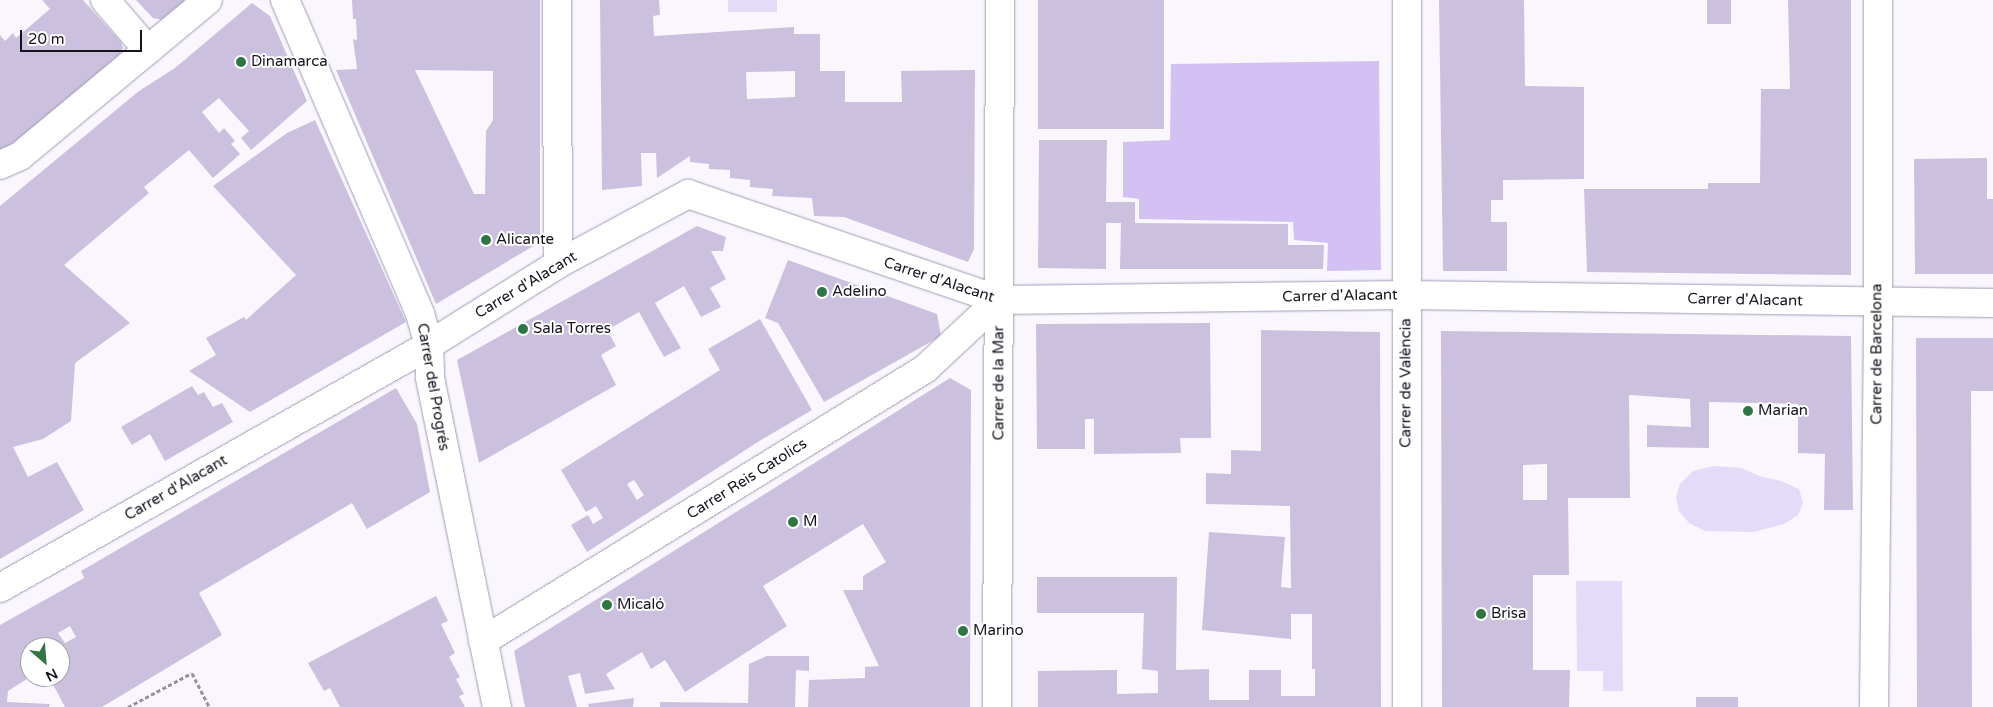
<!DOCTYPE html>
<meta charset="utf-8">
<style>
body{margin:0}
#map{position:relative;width:1993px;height:707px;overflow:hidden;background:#f9f7fd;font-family:"Varela Round",sans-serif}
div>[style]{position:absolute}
.green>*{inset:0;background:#d2c1f2}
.water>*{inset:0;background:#e4dbf9;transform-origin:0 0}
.building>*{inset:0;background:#cbc1de;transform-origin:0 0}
.path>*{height:3px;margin-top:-1.5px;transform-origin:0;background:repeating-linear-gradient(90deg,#95929a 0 4px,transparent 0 6.5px)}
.roads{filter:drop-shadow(0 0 1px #a39ab6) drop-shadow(0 0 1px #a39ab6)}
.minor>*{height:28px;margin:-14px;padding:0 14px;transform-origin:14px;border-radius:14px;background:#fff}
.dots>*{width:14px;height:14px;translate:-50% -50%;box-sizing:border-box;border:2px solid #fff;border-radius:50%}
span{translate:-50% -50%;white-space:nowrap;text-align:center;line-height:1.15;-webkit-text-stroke:4px #fff;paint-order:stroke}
.poi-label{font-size:15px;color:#16131d}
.left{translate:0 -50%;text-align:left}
.street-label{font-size:15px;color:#16131d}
.north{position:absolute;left:20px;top:637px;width:50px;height:50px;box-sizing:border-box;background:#fff;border:1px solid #a2a1a5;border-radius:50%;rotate:153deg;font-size:14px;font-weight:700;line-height:20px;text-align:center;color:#16131d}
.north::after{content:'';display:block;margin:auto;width:18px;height:22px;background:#2e7643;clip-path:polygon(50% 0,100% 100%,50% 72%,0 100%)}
.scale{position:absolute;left:20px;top:30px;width:122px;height:22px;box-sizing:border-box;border:2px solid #16131d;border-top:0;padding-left:6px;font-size:15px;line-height:18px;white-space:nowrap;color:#16131d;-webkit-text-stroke:4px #fff;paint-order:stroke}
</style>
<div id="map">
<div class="green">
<div style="clip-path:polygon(1379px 61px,1381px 270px,1327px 271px,1328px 243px,1294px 240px,1293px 222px,1139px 219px,1139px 199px,1123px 197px,1123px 142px,1170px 140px,1171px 64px)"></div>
</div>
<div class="water">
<div style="left:728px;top:0;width:49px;height:12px"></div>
<div style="clip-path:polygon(1714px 466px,1741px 468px,1762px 477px,1781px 481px,1799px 489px,1803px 503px,1798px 515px,1784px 524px,1754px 532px,1705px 531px,1689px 523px,1679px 511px,1676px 497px,1680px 484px,1693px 471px)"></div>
<div style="clip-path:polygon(1576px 581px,1622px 581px,1623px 691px,1603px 691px,1603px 671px,1577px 671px)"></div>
</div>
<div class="building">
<div style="clip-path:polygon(42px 0,83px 0,121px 42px,123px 48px,120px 54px,13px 148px,0 152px,0 35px,5px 41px,13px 33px,16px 38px,50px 9px)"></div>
<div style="clip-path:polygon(136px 0,188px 0,163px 20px,153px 18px)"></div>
<div style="clip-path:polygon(evenodd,352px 0,540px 0,540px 242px,436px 304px,336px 70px,357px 69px,353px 39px,357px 40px,356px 19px,353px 19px,352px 0,415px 70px,493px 71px,493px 120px,486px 131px,485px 194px,474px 194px,415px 70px)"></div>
<div style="clip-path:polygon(evenodd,600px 0,659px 0,660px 15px,653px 16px,654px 36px,794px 27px,794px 34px,820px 34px,820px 71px,845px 71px,845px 102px,902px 102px,901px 71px,975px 70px,974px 249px,968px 262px,844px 217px,814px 216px,812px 198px,772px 196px,773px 189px,750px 187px,750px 180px,730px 178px,730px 170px,709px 169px,709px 164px,690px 162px,690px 156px,657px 178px,656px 153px,641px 153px,642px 186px,602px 190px,600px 0,795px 71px,795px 97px,747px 99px,746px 72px,795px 71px)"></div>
<div style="left:1038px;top:0;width:126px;height:129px"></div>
<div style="clip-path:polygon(1439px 0,1524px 0,1525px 86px,1584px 87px,1584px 179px,1503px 180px,1503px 200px,1491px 200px,1491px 222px,1507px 222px,1507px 271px,1443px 271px)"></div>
<div style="left:1707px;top:0;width:24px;height:24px"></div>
<div style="clip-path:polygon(1788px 0,1851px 0,1851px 275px,1587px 272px,1584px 189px,1708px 189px,1708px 183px,1760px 183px,1761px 89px,1790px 89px)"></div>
<div style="clip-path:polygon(252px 3px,270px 16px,307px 101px,251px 150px,241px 138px,249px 131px,219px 98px,202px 112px,219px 133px,224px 128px,235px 141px,231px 144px,240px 154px,213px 178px,189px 150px,144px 187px,149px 193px,64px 265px,130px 323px,75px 363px,71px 421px,43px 439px,13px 447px,28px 477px,57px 462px,84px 510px,0 559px,0 206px,139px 91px,175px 68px)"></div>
<div style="clip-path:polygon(315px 120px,406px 322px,250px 412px,189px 371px,216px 355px,206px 338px,244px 317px,246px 320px,296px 275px,213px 186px,287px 133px)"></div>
<div style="clip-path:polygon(1039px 140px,1107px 140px,1106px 202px,1135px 202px,1135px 223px,1288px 224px,1288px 245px,1324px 245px,1323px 269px,1120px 269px,1121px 223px,1106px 223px,1106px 269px,1038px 268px)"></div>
<div style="clip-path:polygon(1987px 158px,1987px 199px,1993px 199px,1993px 274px,1915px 274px,1914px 159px)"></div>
<div style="clip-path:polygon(697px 226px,726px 237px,723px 251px,711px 251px,726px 279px,710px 288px,721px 307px,701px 317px,684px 286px,655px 303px,681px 348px,664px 357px,639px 312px,607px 330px,616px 346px,601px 355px,616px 385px,479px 463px,457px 360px)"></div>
<div style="clip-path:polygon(788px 260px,937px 314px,941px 336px,824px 402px,778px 323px,765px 318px)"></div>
<div style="clip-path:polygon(evenodd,760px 319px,812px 410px,761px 440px,587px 552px,571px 525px,588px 515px,593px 524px,603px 518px,596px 506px,586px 512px,561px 470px,720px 370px,708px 349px,760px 319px,634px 480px,644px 495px,637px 500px,627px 484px,634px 480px)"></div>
<div style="clip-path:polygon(1210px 323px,1211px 438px,1180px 438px,1181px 453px,1094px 454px,1094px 419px,1085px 419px,1085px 449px,1037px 449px,1036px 324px)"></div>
<div style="clip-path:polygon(1261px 330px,1380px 332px,1381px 707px,1038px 707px,1038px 671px,1117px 670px,1117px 694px,1158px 693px,1158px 671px,1142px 669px,1144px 613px,1037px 613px,1037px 577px,1177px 577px,1176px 670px,1209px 669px,1209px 700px,1249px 700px,1249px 670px,1281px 670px,1281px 696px,1315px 696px,1315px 669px,1312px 669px,1312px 614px,1291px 614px,1291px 639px,1202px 630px,1209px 532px,1285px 537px,1281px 587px,1291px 588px,1290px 506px,1206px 504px,1206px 473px,1231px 474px,1231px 450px,1261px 451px)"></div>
<div style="clip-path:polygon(evenodd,1441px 331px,1851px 336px,1853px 510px,1824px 510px,1825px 454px,1798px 453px,1798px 404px,1709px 402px,1709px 448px,1647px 447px,1647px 425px,1691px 427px,1690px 399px,1629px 395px,1630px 498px,1568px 498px,1569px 575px,1533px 575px,1533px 670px,1570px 670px,1569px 707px,1442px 707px,1441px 331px,1547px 464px,1547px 500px,1523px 500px,1523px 465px,1547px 464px)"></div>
<div style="clip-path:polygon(1916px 338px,1993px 338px,1993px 391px,1971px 391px,1972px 707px,1917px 707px)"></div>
<div style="clip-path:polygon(950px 378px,971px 390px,970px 707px,808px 707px,809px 680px,865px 678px,865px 667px,879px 666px,843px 590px,863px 590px,863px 576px,886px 562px,863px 524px,763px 586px,787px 626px,685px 692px,665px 660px,651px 669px,642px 652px,606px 674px,615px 689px,585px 694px,580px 673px,568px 676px,577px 707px,525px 707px,514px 651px)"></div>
<div style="clip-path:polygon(192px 386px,198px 395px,204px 392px,213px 407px,222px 403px,233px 422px,165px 461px,150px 434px,132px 445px,121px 427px)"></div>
<div style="clip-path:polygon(evenodd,396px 388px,417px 424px,430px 492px,367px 529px,352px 503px,199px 593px,222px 635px,102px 707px,65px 707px,49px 677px,60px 677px,60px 647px,30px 647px,30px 677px,8px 691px,7px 702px,50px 704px,49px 707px,0 707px,0 625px,84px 578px,81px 571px,396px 388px,70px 626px,76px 637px,65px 643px,58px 633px,70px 626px)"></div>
<div style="clip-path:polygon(436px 596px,448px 621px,441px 624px,455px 653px,449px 657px,460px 677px,456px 679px,464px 694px,459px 696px,465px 707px,340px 707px,330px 688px,324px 691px,308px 663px)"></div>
<div style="clip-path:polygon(767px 656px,809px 656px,809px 671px,796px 670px,795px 707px,660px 707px,660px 702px,748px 703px,749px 664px)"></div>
<div style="left:1738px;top:697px;width:10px;height:42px;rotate:90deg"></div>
<div style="clip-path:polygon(634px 698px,633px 707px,589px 707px,588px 704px)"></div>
</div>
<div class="path">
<div style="left:128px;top:707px;width:72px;rotate:-28deg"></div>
<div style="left:192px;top:673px;width:38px;rotate:63deg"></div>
</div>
<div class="roads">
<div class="minor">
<div style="left:105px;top:0;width:66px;rotate:49.3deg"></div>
<div style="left:285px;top:0;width:342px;rotate:66.7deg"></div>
<div style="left:420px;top:314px;width:32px;rotate:74deg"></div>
<div style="left:429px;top:345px;width:33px;rotate:88deg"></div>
<div style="left:430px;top:378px;width:336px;rotate:78.5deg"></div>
<div style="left:557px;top:0;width:264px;rotate:89.8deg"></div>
<div style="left:1407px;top:0;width:707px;rotate:90deg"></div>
<div style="left:0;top:165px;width:22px;rotate:-24deg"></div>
<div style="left:20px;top:156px;width:244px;rotate:-39.7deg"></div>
<div style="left:0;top:588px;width:493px;rotate:-29.5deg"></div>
<div style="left:429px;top:345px;width:152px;rotate:-32.1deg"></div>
<div style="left:558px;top:264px;width:148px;rotate:-28.3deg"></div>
<div style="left:688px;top:194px;width:329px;rotate:18.8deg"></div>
<div style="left:999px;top:300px;width:407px;rotate:-0.7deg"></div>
<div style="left:1406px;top:295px;width:587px;rotate:0.78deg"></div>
<div style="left:483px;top:641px;width:519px;rotate:-31.61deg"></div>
<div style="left:925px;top:369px;width:101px;rotate:-43deg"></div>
<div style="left:997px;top:707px;width:707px;rotate:-89.76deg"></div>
<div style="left:1874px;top:707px;width:406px;rotate:-89.4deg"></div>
<div style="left:1878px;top:301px;width:301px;rotate:-90deg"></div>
</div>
</div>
<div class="dots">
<div style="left:241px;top:62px;background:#2e7643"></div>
<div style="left:486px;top:240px;background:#2e7643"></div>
<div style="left:822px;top:292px;background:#2e7643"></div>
<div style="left:523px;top:329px;background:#2e7643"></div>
<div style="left:1748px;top:411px;background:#2e7643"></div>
<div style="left:793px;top:522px;background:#2e7643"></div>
<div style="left:607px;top:605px;background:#2e7643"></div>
<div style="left:1481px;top:614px;background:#2e7643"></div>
<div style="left:963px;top:631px;background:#2e7643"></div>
</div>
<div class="poi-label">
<span class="left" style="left:251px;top:62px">Dinamarca</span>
<span class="left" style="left:496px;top:240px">Alicante</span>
<span class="left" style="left:832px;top:292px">Adelino</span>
<span class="left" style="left:533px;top:329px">Sala Torres</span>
<span class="left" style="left:1758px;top:411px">Marian</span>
<span class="left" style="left:803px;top:522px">M</span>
<span class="left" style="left:617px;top:605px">Micaló</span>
<span class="left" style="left:1491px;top:614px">Brisa</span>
<span class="left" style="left:973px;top:631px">Marino</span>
</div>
<div class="street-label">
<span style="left:939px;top:280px;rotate:18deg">Carrer d'Alacant</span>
<span style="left:526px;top:285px;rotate:-31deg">Carrer d'Alacant</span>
<span style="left:1340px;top:296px;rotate:-1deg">Carrer d'Alacant</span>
<span style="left:1745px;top:300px;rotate:1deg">Carrer d'Alacant</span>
<span style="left:1877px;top:354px;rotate:-90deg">Carrer de Barcelona</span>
<span style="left:999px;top:383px;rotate:-90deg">Carrer de la Mar</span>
<span style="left:1406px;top:383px;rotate:-90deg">Carrer de València</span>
<span style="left:433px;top:387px;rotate:80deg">Carrer del Progrés</span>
<span style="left:747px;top:479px;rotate:-32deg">Carrer Reis Catolics</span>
<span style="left:176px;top:488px;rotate:-30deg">Carrer d'Alacant</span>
</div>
<div class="north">N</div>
<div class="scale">20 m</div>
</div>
